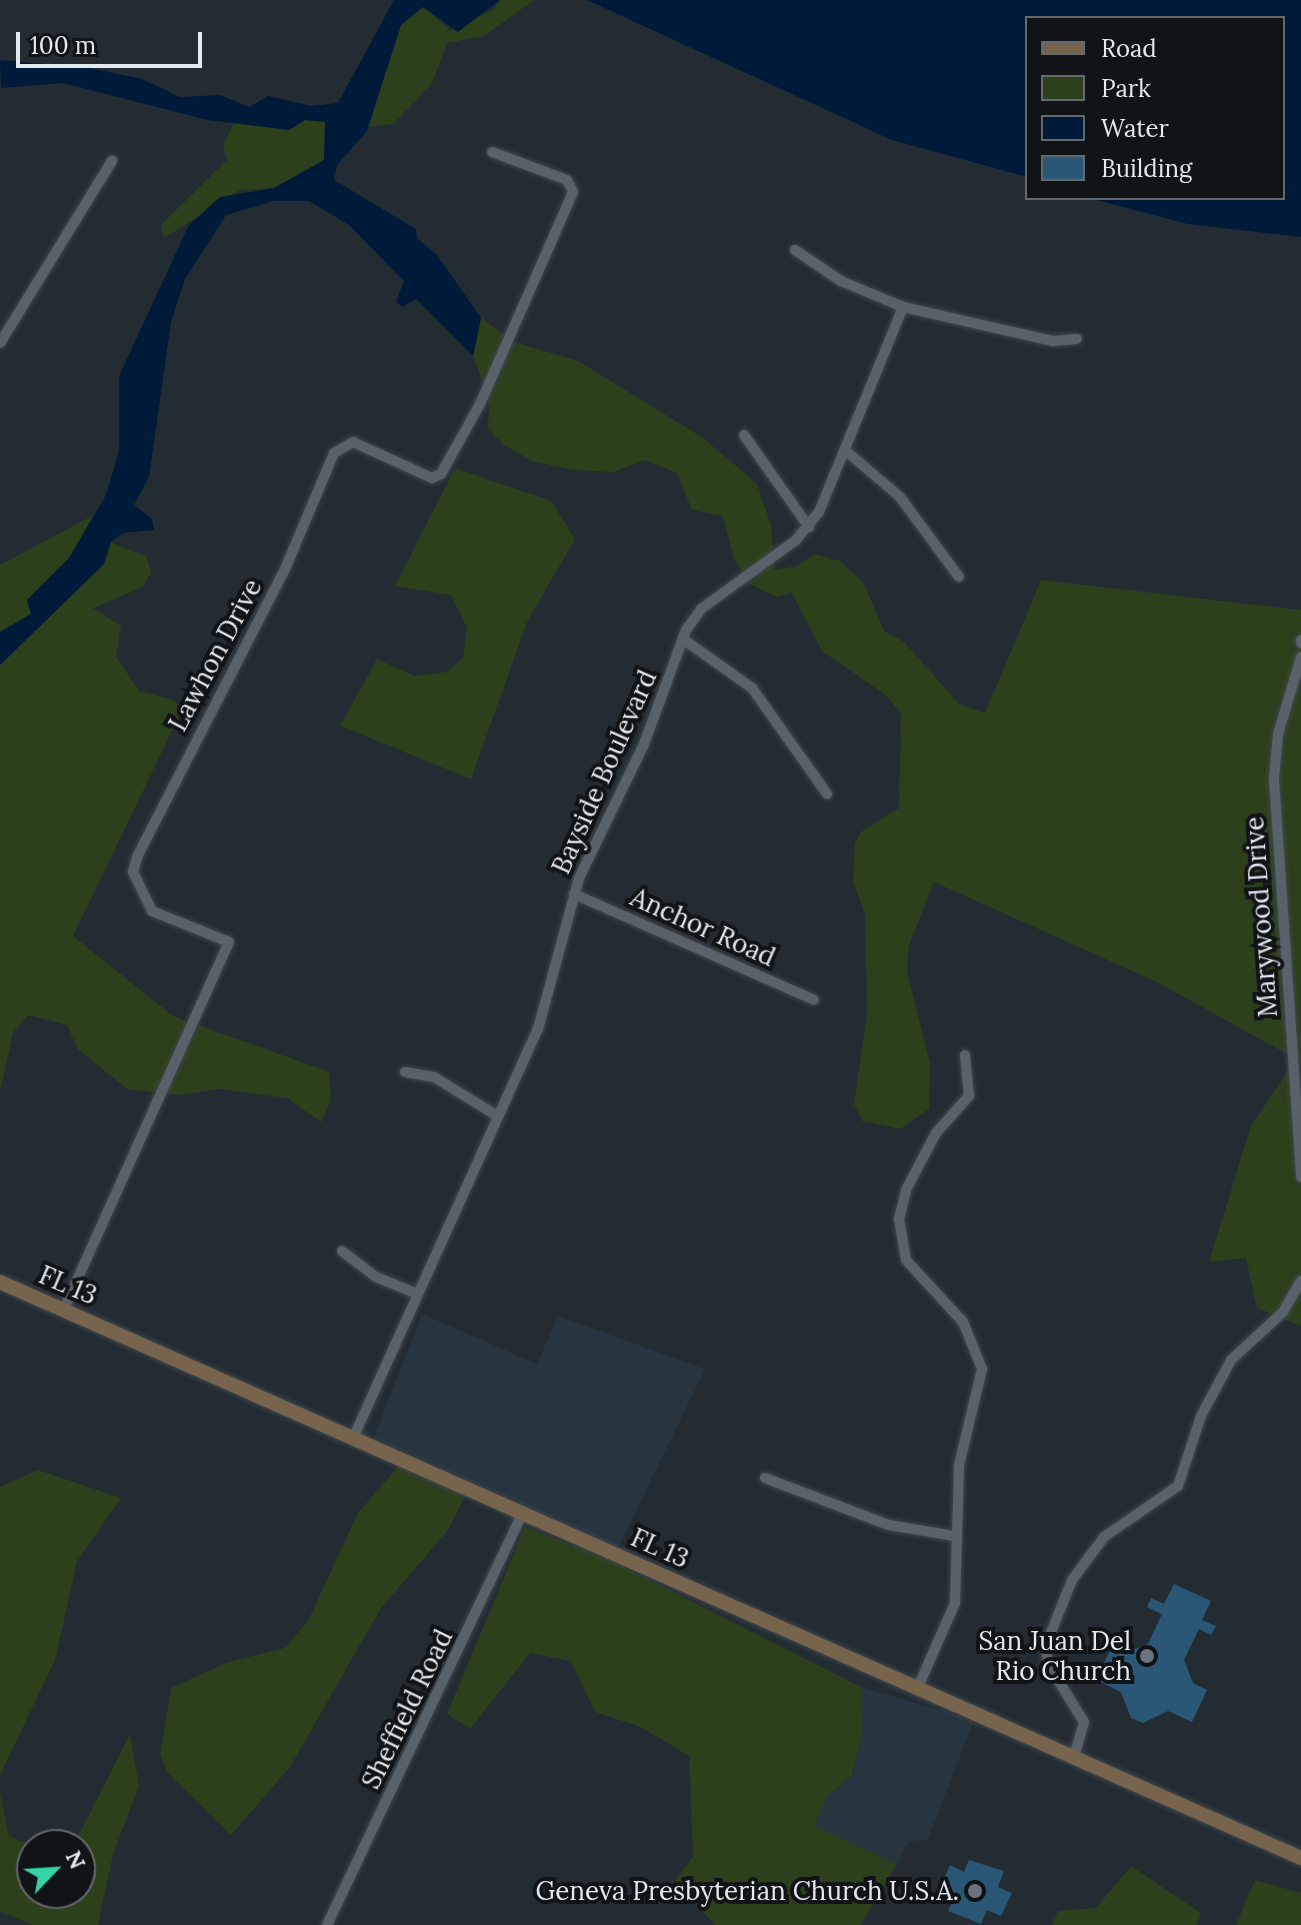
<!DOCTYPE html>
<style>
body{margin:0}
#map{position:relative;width:1301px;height:1925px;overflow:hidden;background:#232c33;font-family:Lora,serif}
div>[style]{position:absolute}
.built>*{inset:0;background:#263540}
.green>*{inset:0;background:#2c401b}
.water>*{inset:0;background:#001a3a}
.building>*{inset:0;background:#2b5776}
.roads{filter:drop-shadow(0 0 2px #40474d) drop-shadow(0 0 2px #40474d)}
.street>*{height:10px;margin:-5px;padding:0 5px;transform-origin:5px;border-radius:5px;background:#58626a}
.secondary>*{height:14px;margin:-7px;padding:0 7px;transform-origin:7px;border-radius:7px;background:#76644d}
.dots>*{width:22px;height:22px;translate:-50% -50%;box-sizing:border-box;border:4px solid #101417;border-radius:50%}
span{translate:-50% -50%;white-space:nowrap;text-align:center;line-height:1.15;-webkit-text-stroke:8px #101417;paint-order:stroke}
.street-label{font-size:26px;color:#e3e9ee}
.poi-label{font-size:26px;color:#e3e9ee}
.right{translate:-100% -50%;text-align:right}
.legend{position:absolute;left:1025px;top:16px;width:260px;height:184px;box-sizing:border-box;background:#101417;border:2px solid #64696d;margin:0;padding:10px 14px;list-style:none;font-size:24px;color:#e3e9ee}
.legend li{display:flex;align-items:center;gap:16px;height:40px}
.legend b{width:40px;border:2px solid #64696d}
.north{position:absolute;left:16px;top:1829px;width:80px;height:80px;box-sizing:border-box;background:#101417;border:2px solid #64696d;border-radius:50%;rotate:65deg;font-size:22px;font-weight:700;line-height:32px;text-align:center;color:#e3e9ee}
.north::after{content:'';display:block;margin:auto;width:28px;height:36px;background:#35d4a7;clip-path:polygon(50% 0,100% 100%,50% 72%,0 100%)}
.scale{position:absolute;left:16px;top:32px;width:186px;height:36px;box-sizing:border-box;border:4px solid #e3e9ee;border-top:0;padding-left:10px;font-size:24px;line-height:28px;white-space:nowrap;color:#e3e9ee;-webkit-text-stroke:6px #101417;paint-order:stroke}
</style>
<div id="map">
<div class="built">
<div style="clip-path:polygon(422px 1314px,537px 1364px,558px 1316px,705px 1369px,618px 1548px,374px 1437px)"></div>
<div style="clip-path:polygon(861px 1687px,974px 1720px,928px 1839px,908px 1842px,897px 1864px,815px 1826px,826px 1798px,853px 1775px,862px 1735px)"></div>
</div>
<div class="green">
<div style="clip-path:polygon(500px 0,534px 0,484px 36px,447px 43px,432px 83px,409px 108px,393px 124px,368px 127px,401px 25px,423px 7px,451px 31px,494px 9px)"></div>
<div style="clip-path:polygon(305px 120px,325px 122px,324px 160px,274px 188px,240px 190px,164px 238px,161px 225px,227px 160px,223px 145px,235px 121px,289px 130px)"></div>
<div style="clip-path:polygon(481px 318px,514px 342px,578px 361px,703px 438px,757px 484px,771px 525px,775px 570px,797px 566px,815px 554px,840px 561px,863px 582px,884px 631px,904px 642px,959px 704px,985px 713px,1041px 580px,1301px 610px,1301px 1326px,1257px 1308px,1246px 1258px,1209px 1262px,1251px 1126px,1296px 1059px,1159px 983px,934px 882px,909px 945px,907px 972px,930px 1063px,929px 1109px,900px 1129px,862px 1121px,854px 1104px,867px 1014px,865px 914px,853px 882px,855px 843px,861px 832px,899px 808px,901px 714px,886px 695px,822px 651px,792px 593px,777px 597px,750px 584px,734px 559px,723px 516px,692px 510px,677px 473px,645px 460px,613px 472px,574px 470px,532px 461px,504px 445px,488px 429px,489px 400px,473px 356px)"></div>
<div style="clip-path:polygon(455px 468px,551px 501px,575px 539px,527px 622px,471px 779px,340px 726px,377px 659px,414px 676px,447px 672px,463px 658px,467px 628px,451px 595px,395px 586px)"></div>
<div style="clip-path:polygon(94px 515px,69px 558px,27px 600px,31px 614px,0 632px,0 565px)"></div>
<div style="clip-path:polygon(110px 542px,146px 556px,151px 572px,143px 587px,93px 608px,121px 626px,116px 657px,139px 691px,174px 700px,182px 710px,73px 936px,173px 1016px,329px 1072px,331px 1100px,321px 1122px,287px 1098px,219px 1089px,181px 1095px,127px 1089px,78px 1049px,67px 1025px,28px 1015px,13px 1033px,0 1091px,0 665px,104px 564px)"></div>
<div style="clip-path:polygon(401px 1463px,465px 1496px,448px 1530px,381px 1608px,290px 1767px,231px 1835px,168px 1773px,160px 1755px,171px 1688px,226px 1663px,285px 1648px,308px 1621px,358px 1513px)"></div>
<div style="clip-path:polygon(38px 1470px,121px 1498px,77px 1561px,55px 1660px,0 1775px,0 1487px)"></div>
<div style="clip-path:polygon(525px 1527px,612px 1561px,861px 1687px,862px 1735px,852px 1775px,826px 1798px,815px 1826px,897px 1864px,860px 1925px,715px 1925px,675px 1881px,693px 1857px,689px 1756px,641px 1727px,595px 1712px,571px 1661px,530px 1653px,470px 1729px,447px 1714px)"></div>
<div style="clip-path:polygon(130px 1734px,139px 1786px,113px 1854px,98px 1925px,34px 1925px,0 1912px,0 1792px,9px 1836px,32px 1846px,32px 1893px,80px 1893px,80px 1845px,67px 1845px,81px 1831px)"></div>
<div style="clip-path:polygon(1131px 1866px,1201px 1913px,1197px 1925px,1052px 1925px,1058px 1911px,1096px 1908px)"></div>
<div style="clip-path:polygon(1255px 1880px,1301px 1893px,1301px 1925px,1236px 1925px)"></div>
</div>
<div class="water">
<div style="clip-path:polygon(394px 0,500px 0,458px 32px,423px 7px,401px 25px,367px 131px,337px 165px,334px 180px,416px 229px,417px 238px,437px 255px,481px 318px,473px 356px,416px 299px,402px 307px,396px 302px,404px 281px,349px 225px,309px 201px,273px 201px,226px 215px,185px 279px,171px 322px,149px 477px,134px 505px,152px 519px,154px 530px,123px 533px,111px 542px,104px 564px,0 665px,0 632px,31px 614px,27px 600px,69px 558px,106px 495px,119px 451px,119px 376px,189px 225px,220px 197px,274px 188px,324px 160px,325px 122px,305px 120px,289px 130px,208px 120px,63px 83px,1px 88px,0 60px,90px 68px,142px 79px,180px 97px,220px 95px,249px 107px,268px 96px,311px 106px,338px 103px)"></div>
<div style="clip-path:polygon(587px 0,1301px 0,1301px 237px,1188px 224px,1089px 198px,1283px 198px,1283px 18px,1027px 18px,1027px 177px,892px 140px)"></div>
</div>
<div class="building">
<div style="clip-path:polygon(1174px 1584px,1211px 1601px,1202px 1620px,1216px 1626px,1211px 1635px,1199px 1629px,1184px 1660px,1193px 1683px,1207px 1690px,1192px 1722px,1168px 1711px,1143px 1723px,1131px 1718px,1121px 1692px,1096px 1680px,1113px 1644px,1129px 1651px,1148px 1644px,1162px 1614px,1147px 1607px,1151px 1598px,1164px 1604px)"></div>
<div style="clip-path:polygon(969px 1860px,1004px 1871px,998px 1887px,1012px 1893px,1001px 1916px,987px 1910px,981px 1924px,948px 1911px,955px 1896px,939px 1889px,950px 1865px,964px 1872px)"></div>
</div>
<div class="roads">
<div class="street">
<div style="left:795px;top:250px;width:55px;rotate:34deg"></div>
<div style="left:841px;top:281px;width:67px;rotate:22.8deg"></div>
<div style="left:903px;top:307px;width:154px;rotate:12.8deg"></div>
<div style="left:1053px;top:341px;width:24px;rotate:-5deg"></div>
<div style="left:0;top:343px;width:214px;rotate:-58.4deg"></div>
<div style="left:744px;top:435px;width:113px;rotate:54.8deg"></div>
<div style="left:846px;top:451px;width:71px;rotate:40.4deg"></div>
<div style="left:900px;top:497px;width:99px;rotate:53.6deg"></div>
<div style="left:683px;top:639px;width:85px;rotate:35.4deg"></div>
<div style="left:752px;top:688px;width:130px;rotate:54.7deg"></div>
<div style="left:1301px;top:640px;width:3px;rotate:90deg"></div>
<div style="left:1301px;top:657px;width:80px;rotate:106.6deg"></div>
<div style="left:1278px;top:734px;width:45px;rotate:95.1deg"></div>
<div style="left:1274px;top:779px;width:399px;rotate:86.1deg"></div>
<div style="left:574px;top:894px;width:262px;rotate:23.8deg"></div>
<div style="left:405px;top:1072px;width:29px;rotate:10deg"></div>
<div style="left:434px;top:1077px;width:73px;rotate:31.5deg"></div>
<div style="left:342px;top:1251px;width:43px;rotate:37.4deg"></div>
<div style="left:376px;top:1277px;width:42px;rotate:22.3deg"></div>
<div style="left:64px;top:1309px;width:402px;rotate:-65.8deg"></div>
<div style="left:229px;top:942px;width:83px;rotate:-158.1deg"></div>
<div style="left:152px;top:911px;width:43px;rotate:-116deg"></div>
<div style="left:133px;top:872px;width:18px;rotate:-74deg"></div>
<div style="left:138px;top:855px;width:322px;rotate:-62.8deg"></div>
<div style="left:285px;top:569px;width:126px;rotate:-67.1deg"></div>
<div style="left:334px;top:453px;width:22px;rotate:-30deg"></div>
<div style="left:353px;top:442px;width:87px;rotate:24.5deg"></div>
<div style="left:432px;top:478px;width:10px;rotate:-24deg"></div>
<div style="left:441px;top:474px;width:80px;rotate:-60.9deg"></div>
<div style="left:480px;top:404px;width:232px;rotate:-66.3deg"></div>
<div style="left:573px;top:192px;width:13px;rotate:-117deg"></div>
<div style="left:567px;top:180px;width:80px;rotate:-159.5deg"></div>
<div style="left:354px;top:1436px;width:447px;rotate:-65.7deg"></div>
<div style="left:538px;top:1029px;width:156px;rotate:-74.8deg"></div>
<div style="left:579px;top:878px;width:149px;rotate:-64.1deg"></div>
<div style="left:644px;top:744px;width:121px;rotate:-69.8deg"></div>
<div style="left:686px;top:630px;width:26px;rotate:-54deg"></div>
<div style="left:701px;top:609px;width:117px;rotate:-36deg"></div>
<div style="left:796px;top:540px;width:36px;rotate:-51deg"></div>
<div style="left:819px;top:512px;width:222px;rotate:-67.7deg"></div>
<div style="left:765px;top:1478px;width:133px;rotate:20.8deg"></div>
<div style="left:889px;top:1525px;width:67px;rotate:9.5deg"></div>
<div style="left:918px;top:1687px;width:92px;rotate:-66.2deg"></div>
<div style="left:955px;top:1603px;width:138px;rotate:-88.3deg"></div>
<div style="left:959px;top:1465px;width:99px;rotate:-76.5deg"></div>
<div style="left:982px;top:1369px;width:51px;rotate:-112deg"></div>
<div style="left:963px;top:1322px;width:84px;rotate:-132.6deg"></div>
<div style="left:906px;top:1260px;width:42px;rotate:-99.7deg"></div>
<div style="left:899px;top:1219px;width:32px;rotate:-76deg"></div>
<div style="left:907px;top:1188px;width:62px;rotate:-62.2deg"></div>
<div style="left:936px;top:1133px;width:50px;rotate:-48.3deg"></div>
<div style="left:969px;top:1096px;width:41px;rotate:-95.6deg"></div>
<div style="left:1074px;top:1757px;width:36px;rotate:-74deg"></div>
<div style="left:1084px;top:1722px;width:68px;rotate:-121.8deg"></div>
<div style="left:1048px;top:1664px;width:19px;rotate:-96deg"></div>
<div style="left:1046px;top:1645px;width:70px;rotate:-68.2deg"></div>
<div style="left:1072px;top:1580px;width:54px;rotate:-53.3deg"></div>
<div style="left:1104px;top:1537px;width:90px;rotate:-34.6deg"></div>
<div style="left:1178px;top:1486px;width:74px;rotate:-71.8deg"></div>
<div style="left:1201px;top:1416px;width:64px;rotate:-61.8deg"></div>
<div style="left:1231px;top:1360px;width:71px;rotate:-42.7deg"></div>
<div style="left:1283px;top:1312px;width:36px;rotate:-60deg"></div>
<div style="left:327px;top:1925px;width:458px;rotate:-64.6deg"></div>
</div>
<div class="secondary">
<div style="left:0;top:1282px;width:1423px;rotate:23.88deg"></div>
</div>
</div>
<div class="dots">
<div style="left:1147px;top:1656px;background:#6b7280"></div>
<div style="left:975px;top:1891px;background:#6b7280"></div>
</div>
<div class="street-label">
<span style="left:215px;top:655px;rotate:-62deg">Lawhon Drive</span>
<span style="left:604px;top:772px;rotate:-66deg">Bayside Boulevard</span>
<span style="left:1261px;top:917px;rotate:-94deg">Marywood Drive</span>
<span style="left:703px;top:927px;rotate:24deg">Anchor Road</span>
<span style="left:68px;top:1285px;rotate:23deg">FL 13</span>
<span style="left:660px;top:1548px;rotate:24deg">FL 13</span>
<span style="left:407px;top:1709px;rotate:-64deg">Sheffield Road</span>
</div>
<div class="poi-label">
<span class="right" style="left:1131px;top:1656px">San Juan Del<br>Rio Church</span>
<span class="right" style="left:959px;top:1891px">Geneva Presbyterian Church U.S.A.</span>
</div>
<ul class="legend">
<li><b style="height:10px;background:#76644d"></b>Road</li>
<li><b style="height:22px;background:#2c401b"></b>Park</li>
<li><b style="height:22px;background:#001a3a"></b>Water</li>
<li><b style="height:22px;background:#2b5776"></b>Building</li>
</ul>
<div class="north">N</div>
<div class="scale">100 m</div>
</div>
